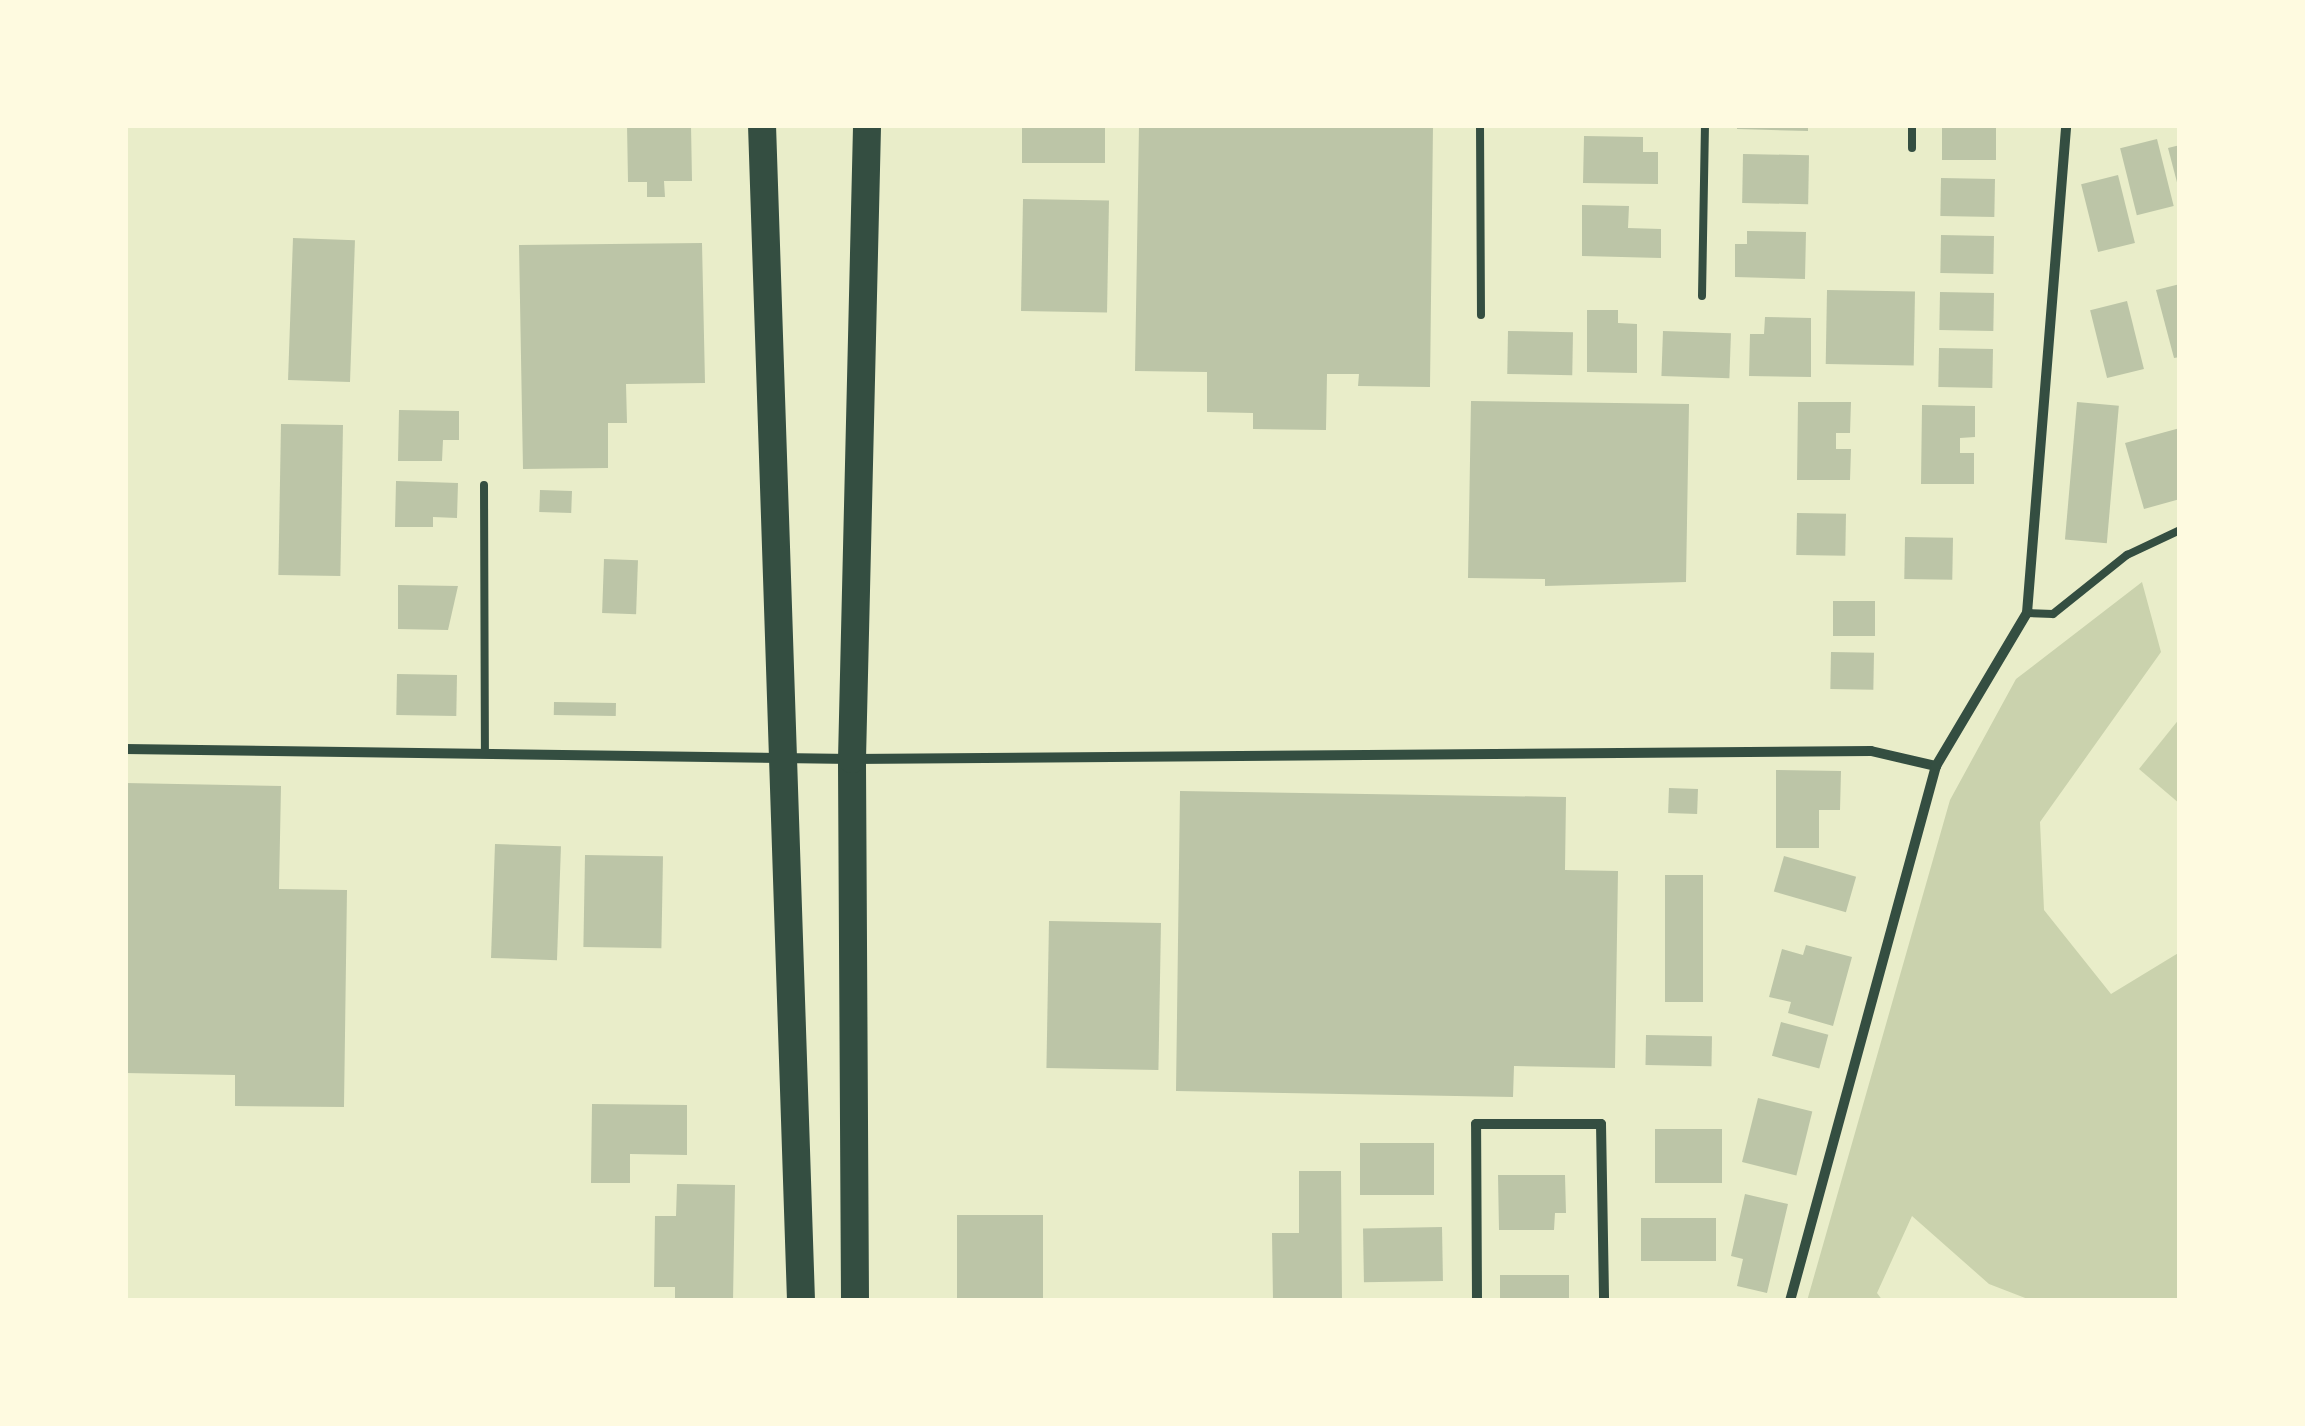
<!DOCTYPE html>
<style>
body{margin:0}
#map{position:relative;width:2305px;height:1426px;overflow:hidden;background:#e9edc9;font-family:"Nunito Sans",sans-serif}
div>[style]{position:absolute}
.green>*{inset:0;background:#cad2ad}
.building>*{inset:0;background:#bcc5a7;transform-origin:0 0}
.service>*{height:8px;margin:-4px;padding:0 4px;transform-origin:4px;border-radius:4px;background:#344e41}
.minor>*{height:10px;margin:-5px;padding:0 5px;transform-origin:5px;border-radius:5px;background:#344e41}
.trunk>*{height:28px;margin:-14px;padding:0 14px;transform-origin:14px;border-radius:14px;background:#344e41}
span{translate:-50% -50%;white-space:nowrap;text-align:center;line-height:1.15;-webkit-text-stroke:10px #fefae0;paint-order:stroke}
.frame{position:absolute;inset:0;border:128px solid #fefae0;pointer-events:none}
</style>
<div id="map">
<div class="green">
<div style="clip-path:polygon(2142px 582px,2161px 652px,2040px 822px,2044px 910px,2111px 994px,2180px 952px,2180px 1301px,2033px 1301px,1989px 1284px,1912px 1216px,1877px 1293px,1883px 1301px,1807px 1301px,1950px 800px,2016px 679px)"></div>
<div style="clip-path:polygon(2180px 718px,2180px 804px,2139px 769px)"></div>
</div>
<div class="building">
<div style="clip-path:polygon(627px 125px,691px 125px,692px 181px,664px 181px,665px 197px,647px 197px,647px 182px,628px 182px)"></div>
<div style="left:1022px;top:125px;width:83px;height:38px"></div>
<div style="clip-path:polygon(1139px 125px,1433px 125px,1430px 387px,1358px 386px,1359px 374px,1327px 374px,1326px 430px,1253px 429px,1253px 413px,1207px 412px,1207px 372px,1135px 371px)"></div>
<div style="clip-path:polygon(1737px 125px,1808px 125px,1808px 131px,1737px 129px)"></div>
<div style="left:1942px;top:125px;width:54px;height:35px"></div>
<div style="clip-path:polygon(1584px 136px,1643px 137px,1643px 152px,1658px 152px,1658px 184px,1583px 183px)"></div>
<div style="left:2157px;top:139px;width:69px;height:38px;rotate:76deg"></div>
<div style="clip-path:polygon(2180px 145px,2180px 190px,2179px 190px,2168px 148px)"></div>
<div style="left:1743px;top:154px;width:66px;height:49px;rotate:1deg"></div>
<div style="left:2118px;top:175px;width:70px;height:38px;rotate:76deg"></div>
<div style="left:1941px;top:178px;width:54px;height:38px;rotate:1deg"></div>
<div style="left:1023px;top:199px;width:86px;height:112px;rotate:1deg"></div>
<div style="clip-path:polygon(1582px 205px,1629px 206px,1628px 228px,1661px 229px,1661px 258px,1582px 256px)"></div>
<div style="clip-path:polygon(1747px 231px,1806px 232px,1805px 279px,1735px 277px,1735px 244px,1747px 244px)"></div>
<div style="left:1941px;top:235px;width:53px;height:38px;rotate:1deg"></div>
<div style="left:293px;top:238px;width:62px;height:142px;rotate:2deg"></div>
<div style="clip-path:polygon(702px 243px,705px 383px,626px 384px,627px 423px,608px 423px,608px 468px,523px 469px,519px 245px)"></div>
<div style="clip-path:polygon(2180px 284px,2180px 357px,2174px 358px,2156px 290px)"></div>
<div style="left:1827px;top:290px;width:88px;height:74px;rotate:1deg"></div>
<div style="left:1940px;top:292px;width:54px;height:38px;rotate:1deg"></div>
<div style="left:2127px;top:301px;width:70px;height:38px;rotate:76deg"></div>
<div style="clip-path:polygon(1587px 310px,1618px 310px,1618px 323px,1637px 324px,1637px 373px,1587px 372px)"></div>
<div style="clip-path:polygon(1765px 317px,1811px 318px,1811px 377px,1749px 376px,1750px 334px,1764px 334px)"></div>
<div style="left:1508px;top:331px;width:65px;height:43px;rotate:1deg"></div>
<div style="left:1663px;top:331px;width:68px;height:45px;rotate:2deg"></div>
<div style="left:1939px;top:348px;width:54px;height:39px;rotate:1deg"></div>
<div style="clip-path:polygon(1471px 401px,1689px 404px,1686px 582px,1545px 586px,1545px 579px,1468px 578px)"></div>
<div style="clip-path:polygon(1798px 402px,1851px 402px,1850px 433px,1836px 433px,1836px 449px,1851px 449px,1850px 480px,1797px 480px)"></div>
<div style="left:2077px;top:402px;width:42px;height:138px;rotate:5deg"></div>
<div style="clip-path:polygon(1922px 405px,1975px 406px,1975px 437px,1960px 438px,1960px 453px,1974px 453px,1974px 484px,1921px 484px)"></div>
<div style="clip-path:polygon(399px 410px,459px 411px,459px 440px,443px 440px,442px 461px,398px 461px)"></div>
<div style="left:281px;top:424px;width:62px;height:151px;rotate:1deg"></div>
<div style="clip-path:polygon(2180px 428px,2180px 499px,2144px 509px,2125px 443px)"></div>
<div style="clip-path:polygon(396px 481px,458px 483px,457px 518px,433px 517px,433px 527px,395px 527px)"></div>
<div style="left:540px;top:490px;width:32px;height:22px;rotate:2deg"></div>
<div style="left:1797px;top:513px;width:49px;height:42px;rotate:1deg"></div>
<div style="left:1905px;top:537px;width:48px;height:42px;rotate:1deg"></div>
<div style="left:604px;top:559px;width:34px;height:54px;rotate:2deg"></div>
<div style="clip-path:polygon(398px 585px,458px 586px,448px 630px,398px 629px)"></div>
<div style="left:1833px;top:601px;width:42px;height:35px"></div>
<div style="left:1831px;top:652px;width:43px;height:37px;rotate:1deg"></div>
<div style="left:397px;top:674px;width:60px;height:41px;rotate:1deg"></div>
<div style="left:554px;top:702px;width:62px;height:13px;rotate:1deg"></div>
<div style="clip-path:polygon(1776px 770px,1841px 771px,1840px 810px,1819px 810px,1819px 848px,1776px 848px)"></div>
<div style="clip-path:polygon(125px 783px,281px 786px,279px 889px,347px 890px,344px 1107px,235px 1106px,235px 1075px,125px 1073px)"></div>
<div style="left:1669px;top:788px;width:29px;height:25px;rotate:2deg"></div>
<div style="clip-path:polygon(1180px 791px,1566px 797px,1565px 870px,1618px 871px,1615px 1068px,1514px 1066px,1513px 1097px,1176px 1091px)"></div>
<div style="left:495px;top:844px;width:66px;height:114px;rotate:2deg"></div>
<div style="left:585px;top:855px;width:78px;height:92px;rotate:1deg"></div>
<div style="left:1784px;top:856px;width:75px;height:37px;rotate:16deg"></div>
<div style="left:1665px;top:875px;width:38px;height:127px"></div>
<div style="left:1049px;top:921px;width:112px;height:147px;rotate:1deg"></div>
<div style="clip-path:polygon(1806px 945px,1852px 957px,1833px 1026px,1788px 1013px,1791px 1002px,1769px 997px,1782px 949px,1803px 955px)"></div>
<div style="left:1781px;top:1022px;width:49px;height:35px;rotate:15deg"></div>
<div style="left:1646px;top:1035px;width:66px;height:30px;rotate:1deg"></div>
<div style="left:1758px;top:1098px;width:56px;height:66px;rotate:14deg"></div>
<div style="clip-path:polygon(592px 1104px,687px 1105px,687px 1155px,630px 1154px,630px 1183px,591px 1183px)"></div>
<div style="left:1655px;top:1129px;width:67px;height:54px"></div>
<div style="left:1360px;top:1143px;width:74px;height:52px"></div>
<div style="clip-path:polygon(1299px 1171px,1341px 1171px,1342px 1301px,1273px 1301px,1272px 1233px,1299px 1233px)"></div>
<div style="clip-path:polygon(1498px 1175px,1565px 1175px,1566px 1213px,1555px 1213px,1554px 1230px,1499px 1230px)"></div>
<div style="clip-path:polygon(677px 1184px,735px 1185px,733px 1301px,675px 1301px,675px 1287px,654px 1287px,655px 1216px,676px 1216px)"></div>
<div style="clip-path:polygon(1745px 1194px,1788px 1204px,1767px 1293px,1737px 1286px,1743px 1259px,1731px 1256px)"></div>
<div style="left:957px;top:1215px;width:86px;height:86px"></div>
<div style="left:1716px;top:1218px;width:43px;height:75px;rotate:90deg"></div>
<div style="left:1442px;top:1227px;width:54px;height:79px;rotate:89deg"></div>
<div style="left:1500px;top:1275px;width:69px;height:26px"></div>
</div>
<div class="service">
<div style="left:1480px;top:125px;width:190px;rotate:89.7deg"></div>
<div style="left:1912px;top:148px;width:23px;rotate:-90deg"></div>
<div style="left:1702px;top:296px;width:171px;rotate:-89deg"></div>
<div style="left:484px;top:485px;width:268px;rotate:89.8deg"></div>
<div style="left:2027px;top:613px;width:26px;rotate:2deg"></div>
<div style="left:2053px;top:614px;width:95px;rotate:-38.6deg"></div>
<div style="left:2127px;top:555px;width:59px;rotate:-25.3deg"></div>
</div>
<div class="minor">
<div style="left:125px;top:749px;width:727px;rotate:0.79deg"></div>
<div style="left:852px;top:759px;width:1019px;rotate:-0.45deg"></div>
<div style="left:1871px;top:751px;width:67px;rotate:13deg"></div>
<div style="left:1477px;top:1301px;width:177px;rotate:-90.3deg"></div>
<div style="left:1476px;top:1124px;width:125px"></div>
<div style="left:1601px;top:1124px;width:177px;rotate:89deg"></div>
<div style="left:1790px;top:1301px;width:555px;rotate:-74.74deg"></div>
<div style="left:1936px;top:766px;width:178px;rotate:-59.3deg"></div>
<div style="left:2027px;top:613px;width:490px;rotate:-85.4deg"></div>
</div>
<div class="trunk">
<div style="left:762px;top:125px;width:1177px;rotate:88.1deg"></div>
<div style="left:855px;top:1301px;width:542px;rotate:-90.32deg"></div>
<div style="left:852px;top:759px;width:634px;rotate:-88.64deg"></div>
</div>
<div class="frame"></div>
</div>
